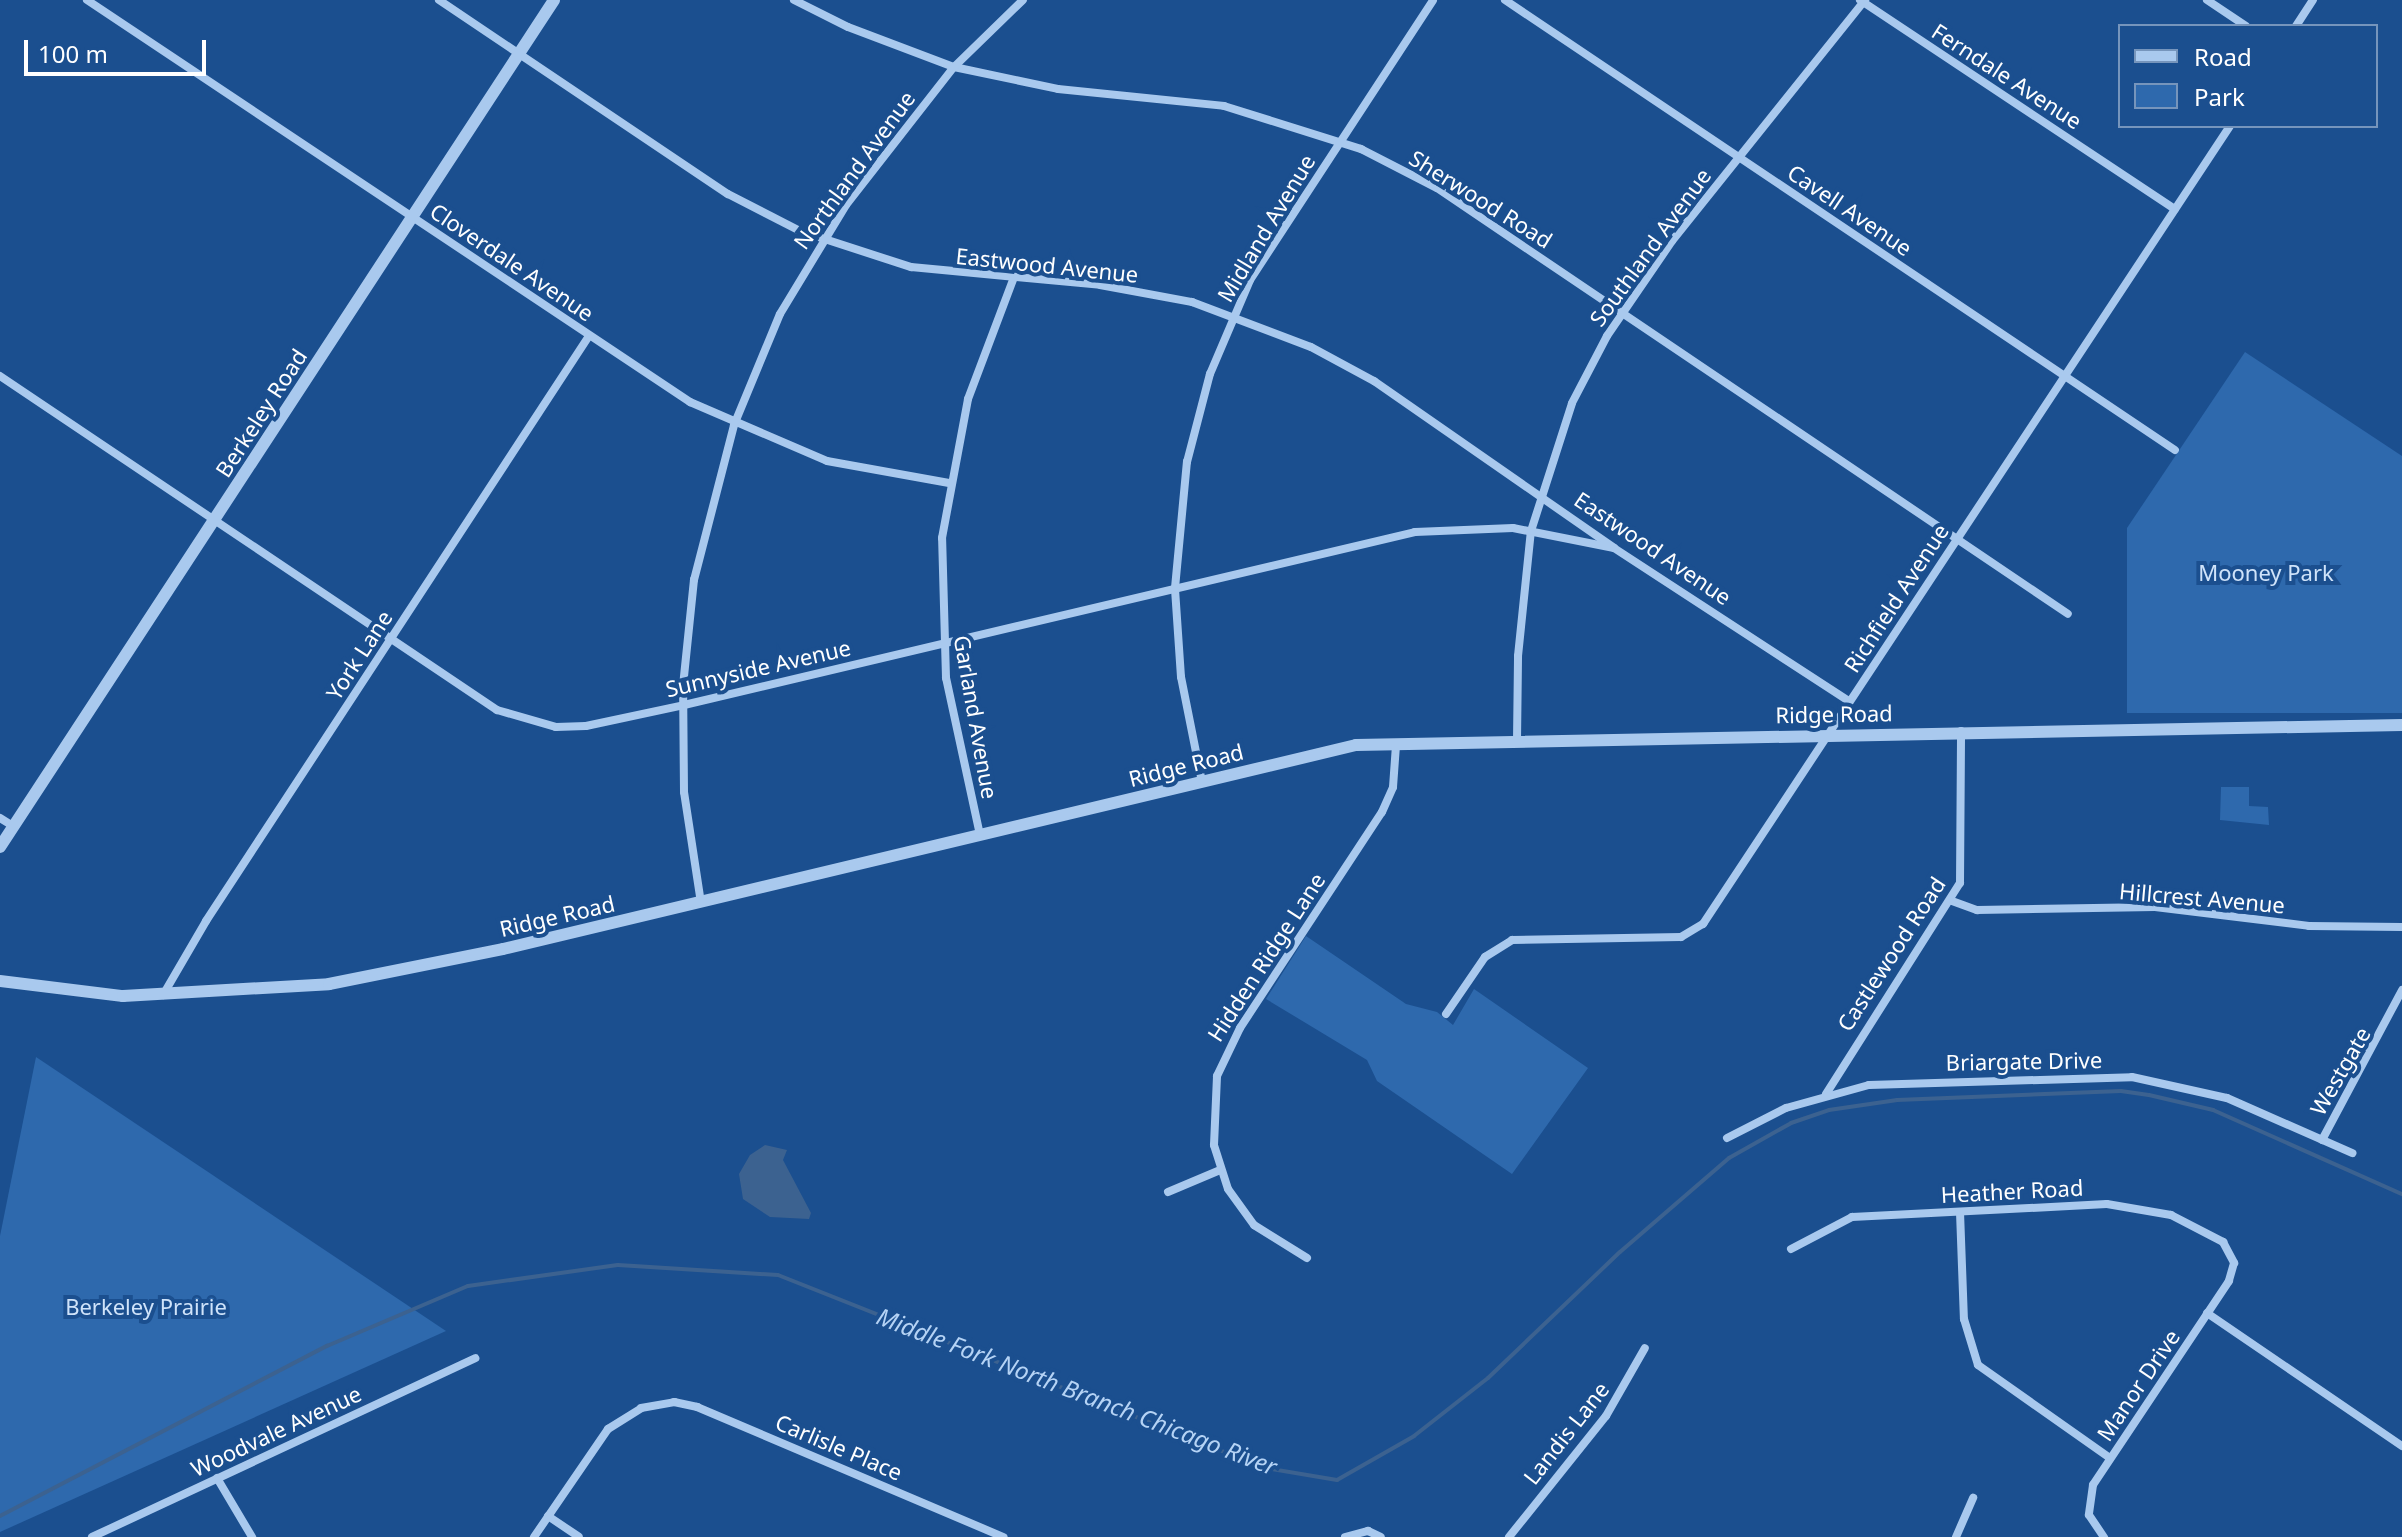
<!DOCTYPE html>
<style>
body{margin:0}
#map{position:relative;width:2402px;height:1537px;overflow:hidden;background:#1b4f8f;font-family:"Noto Sans",sans-serif}
div>[style]{position:absolute}
.green>*{inset:0;background:#2e69ad}
.water>*{inset:0;background:#3c6290}
.stream>*{height:4px;margin:-2px;padding:0 2px;transform-origin:2px;border-radius:2px;background:#3c6290}
.minor>*{height:8px;margin:-4px;padding:0 4px;transform-origin:4px;border-radius:4px;background:#a9c9ee}
.tertiary>*{height:12px;margin:-6px;padding:0 6px;transform-origin:6px;border-radius:6px;background:#a9c9ee}
span{translate:-50% -50%;white-space:nowrap;text-align:center;line-height:1.15;-webkit-text-stroke:8px #1b4f8f;paint-order:stroke}
.street-label{font-size:22px;color:#fff}
.park-label{font-size:22px;color:#cfe3fa}
.water-label{font-size:24px;color:#b5d3f5;font-style:italic}
.legend{position:absolute;left:2118px;top:24px;width:260px;height:104px;box-sizing:border-box;background:#1b4f8f;border:2px solid #7695bc;margin:0;padding:10px 14px;list-style:none;font-size:24px;color:#fff}
.legend li{display:flex;align-items:center;gap:16px;height:40px}
.legend b{width:40px;border:2px solid #7695bc}
.scale{position:absolute;left:24px;top:40px;width:182px;height:36px;box-sizing:border-box;border:4px solid #fff;border-top:0;padding-left:10px;font-size:24px;line-height:28px;white-space:nowrap;color:#fff;-webkit-text-stroke:6px #1b4f8f;paint-order:stroke}
</style>
<div id="map">
<div class="green">
<div style="clip-path:polygon(2245px 352px,2402px 456px,2402px 713px,2127px 713px,2127px 528px)"></div>
<div style="clip-path:polygon(2221px 787px,2249px 787px,2249px 806px,2268px 807px,2269px 825px,2220px 820px)"></div>
<div style="clip-path:polygon(1306px 936px,1406px 1004px,1437px 1012px,1453px 1025px,1474px 989px,1588px 1068px,1512px 1174px,1377px 1081px,1367px 1060px,1266px 999px)"></div>
<div style="clip-path:polygon(36px 1057px,446px 1331px,0 1532px,0 1236px)"></div>
</div>
<div class="water">
<div style="clip-path:polygon(765px 1145px,787px 1150px,783px 1160px,811px 1213px,809px 1219px,770px 1217px,743px 1199px,739px 1174px,750px 1155px)"></div>
</div>
<div class="stream">
<div style="left:0;top:1516px;width:369px;rotate:-27.5deg"></div>
<div style="left:327px;top:1346px;width:153px;rotate:-23.1deg"></div>
<div style="left:468px;top:1286px;width:151px;rotate:-8deg"></div>
<div style="left:618px;top:1265px;width:160px;rotate:3.6deg"></div>
<div style="left:778px;top:1275px;width:524px;rotate:21.62deg"></div>
<div style="left:1265px;top:1468px;width:73px;rotate:9.5deg"></div>
<div style="left:1337px;top:1480px;width:89px;rotate:-29.7deg"></div>
<div style="left:1414px;top:1436px;width:94px;rotate:-38.1deg"></div>
<div style="left:1488px;top:1378px;width:182px;rotate:-43.7deg"></div>
<div style="left:1620px;top:1252px;width:144px;rotate:-40.8deg"></div>
<div style="left:1729px;top:1158px;width:71px;rotate:-29.4deg"></div>
<div style="left:1791px;top:1123px;width:40px;rotate:-18.9deg"></div>
<div style="left:1829px;top:1110px;width:69px;rotate:-8.4deg"></div>
<div style="left:1897px;top:1100px;width:224px;rotate:-2.3deg"></div>
<div style="left:2121px;top:1091px;width:28px;rotate:8deg"></div>
<div style="left:2149px;top:1095px;width:66px;rotate:13.2deg"></div>
<div style="left:2213px;top:1110px;width:207px;rotate:24deg"></div>
</div>
<div class="minor">
<div style="left:87px;top:0;width:725px;rotate:33.69deg"></div>
<div style="left:690px;top:402px;width:149px;rotate:23.3deg"></div>
<div style="left:827px;top:461px;width:124px;rotate:10.2deg"></div>
<div style="left:439px;top:0;width:348px;rotate:33.9deg"></div>
<div style="left:728px;top:194px;width:81px;rotate:27.2deg"></div>
<div style="left:800px;top:231px;width:117px;rotate:18deg"></div>
<div style="left:911px;top:267px;width:190px;rotate:5.4deg"></div>
<div style="left:1100px;top:285px;width:94px;rotate:10.5deg"></div>
<div style="left:1192px;top:302px;width:127px;rotate:20.7deg"></div>
<div style="left:1311px;top:347px;width:72px;rotate:28.4deg"></div>
<div style="left:1374px;top:381px;width:292px;rotate:34.8deg"></div>
<div style="left:1614px;top:548px;width:280px;rotate:33.1deg"></div>
<div style="left:794px;top:0;width:60px;rotate:26.6deg"></div>
<div style="left:848px;top:27px;width:113px;rotate:20.7deg"></div>
<div style="left:954px;top:67px;width:106px;rotate:11.9deg"></div>
<div style="left:1058px;top:89px;width:167px;rotate:5.8deg"></div>
<div style="left:1224px;top:106px;width:144px;rotate:17.4deg"></div>
<div style="left:1361px;top:149px;width:85px;rotate:27.2deg"></div>
<div style="left:1437px;top:188px;width:761px;rotate:34.02deg"></div>
<div style="left:1505px;top:0;width:807px;rotate:33.89deg"></div>
<div style="left:1860px;top:0;width:378px;rotate:33.6deg"></div>
<div style="left:2207px;top:0;width:47px;rotate:33.7deg"></div>
<div style="left:2296px;top:26px;width:31px;rotate:-57deg"></div>
<div style="left:0;top:376px;width:599px;rotate:33.9deg"></div>
<div style="left:497px;top:710px;width:61px;rotate:16.1deg"></div>
<div style="left:556px;top:727px;width:30px;rotate:-2deg"></div>
<div style="left:586px;top:726px;width:100px;rotate:-12.1deg"></div>
<div style="left:684px;top:705px;width:751px;rotate:-13.31deg"></div>
<div style="left:1415px;top:532px;width:98px;rotate:-2.3deg"></div>
<div style="left:1513px;top:528px;width:103px;rotate:11.2deg"></div>
<div style="left:1517px;top:741px;width:85px;rotate:-89.3deg"></div>
<div style="left:1518px;top:656px;width:126px;rotate:-84.1deg"></div>
<div style="left:1531px;top:531px;width:134px;rotate:-72.2deg"></div>
<div style="left:1572px;top:403px;width:76px;rotate:-62.4deg"></div>
<div style="left:1607px;top:336px;width:115px;rotate:-55.6deg"></div>
<div style="left:1672px;top:241px;width:309px;rotate:-51.3deg"></div>
<div style="left:1202px;top:782px;width:107px;rotate:-101.3deg"></div>
<div style="left:1181px;top:677px;width:89px;rotate:-93.9deg"></div>
<div style="left:1175px;top:588px;width:127px;rotate:-84.6deg"></div>
<div style="left:1187px;top:462px;width:91px;rotate:-75.4deg"></div>
<div style="left:1210px;top:374px;width:102px;rotate:-66.9deg"></div>
<div style="left:1250px;top:280px;width:334px;rotate:-56.8deg"></div>
<div style="left:0;top:818px;width:15px;rotate:32deg"></div>
<div style="left:980px;top:835px;width:161px;rotate:-102.2deg"></div>
<div style="left:946px;top:678px;width:140px;rotate:-91.6deg"></div>
<div style="left:942px;top:538px;width:141px;rotate:-79.4deg"></div>
<div style="left:968px;top:399px;width:127px;rotate:-69.3deg"></div>
<div style="left:1952px;top:901px;width:27px;rotate:20deg"></div>
<div style="left:1977px;top:910px;width:178px;rotate:-1deg"></div>
<div style="left:2155px;top:907px;width:155px;rotate:7deg"></div>
<div style="left:2309px;top:926px;width:93px;rotate:0.6deg"></div>
<div style="left:701px;top:903px;width:112px;rotate:-98.7deg"></div>
<div style="left:684px;top:792px;width:106px;rotate:-90.5deg"></div>
<div style="left:683px;top:686px;width:107px;rotate:-84.1deg"></div>
<div style="left:694px;top:580px;width:160px;rotate:-75.5deg"></div>
<div style="left:734px;top:425px;width:120px;rotate:-67.5deg"></div>
<div style="left:780px;top:314px;width:127px;rotate:-58.8deg"></div>
<div style="left:846px;top:205px;width:175px;rotate:-52deg"></div>
<div style="left:954px;top:67px;width:96px;rotate:-44.2deg"></div>
<div style="left:163px;top:995px;width:86px;rotate:-59.8deg"></div>
<div style="left:206px;top:921px;width:699px;rotate:-56.79deg"></div>
<div style="left:1446px;top:1014px;width:69px;rotate:-55.6deg"></div>
<div style="left:1485px;top:957px;width:32px;rotate:-32deg"></div>
<div style="left:1512px;top:940px;width:169px;rotate:-1deg"></div>
<div style="left:1681px;top:937px;width:26px;rotate:-31deg"></div>
<div style="left:1703px;top:924px;width:956px;rotate:-56.56deg"></div>
<div style="left:1826px;top:1094px;width:250px;rotate:-57.6deg"></div>
<div style="left:1960px;top:883px;width:152px;rotate:-89.6deg"></div>
<div style="left:1727px;top:1138px;width:66px;rotate:-27deg"></div>
<div style="left:1786px;top:1108px;width:86px;rotate:-15.5deg"></div>
<div style="left:1869px;top:1085px;width:263px;rotate:-1.7deg"></div>
<div style="left:2132px;top:1077px;width:97px;rotate:12.5deg"></div>
<div style="left:2227px;top:1098px;width:137px;rotate:23.7deg"></div>
<div style="left:2322px;top:1140px;width:170px;rotate:-61.9deg"></div>
<div style="left:1168px;top:1192px;width:56px;rotate:-22.9deg"></div>
<div style="left:1960px;top:1212px;width:107px;rotate:87.9deg"></div>
<div style="left:1964px;top:1319px;width:48px;rotate:73.1deg"></div>
<div style="left:1978px;top:1365px;width:161px;rotate:35.2deg"></div>
<div style="left:1791px;top:1249px;width:69px;rotate:-27.7deg"></div>
<div style="left:1852px;top:1217px;width:255px;rotate:-2.9deg"></div>
<div style="left:2107px;top:1204px;width:65px;rotate:9.8deg"></div>
<div style="left:2171px;top:1215px;width:59px;rotate:27.4deg"></div>
<div style="left:2223px;top:1242px;width:24px;rotate:62deg"></div>
<div style="left:2234px;top:1263px;width:19px;rotate:106deg"></div>
<div style="left:2229px;top:1281px;width:245px;rotate:123.7deg"></div>
<div style="left:2093px;top:1485px;width:30px;rotate:98deg"></div>
<div style="left:2089px;top:1515px;width:27px;rotate:56deg"></div>
<div style="left:1307px;top:1258px;width:62px;rotate:-148.1deg"></div>
<div style="left:1254px;top:1225px;width:44px;rotate:-125.8deg"></div>
<div style="left:1228px;top:1189px;width:46px;rotate:-107.7deg"></div>
<div style="left:1214px;top:1145px;width:69px;rotate:-87.5deg"></div>
<div style="left:1217px;top:1076px;width:53px;rotate:-64.4deg"></div>
<div style="left:1240px;top:1028px;width:258px;rotate:-56.7deg"></div>
<div style="left:1382px;top:812px;width:27px;rotate:-66deg"></div>
<div style="left:1393px;top:787px;width:42px;rotate:-85.9deg"></div>
<div style="left:2207px;top:1313px;width:236px;rotate:34.3deg"></div>
<div style="left:217px;top:1478px;width:69px;rotate:59.3deg"></div>
<div style="left:548px;top:1516px;width:37px;rotate:34deg"></div>
<div style="left:92px;top:1537px;width:423px;rotate:-25deg"></div>
<div style="left:534px;top:1537px;width:131px;rotate:-55.6deg"></div>
<div style="left:608px;top:1429px;width:39px;rotate:-32deg"></div>
<div style="left:641px;top:1408px;width:34px;rotate:-10deg"></div>
<div style="left:674px;top:1402px;width:24px;rotate:12deg"></div>
<div style="left:697px;top:1407px;width:333px;rotate:23deg"></div>
<div style="left:1345px;top:1537px;width:24px;rotate:-15deg"></div>
<div style="left:1368px;top:1531px;width:14px;rotate:25deg"></div>
<div style="left:1509px;top:1537px;width:155px;rotate:-51.3deg"></div>
<div style="left:1606px;top:1416px;width:78px;rotate:-60.2deg"></div>
<div style="left:1956px;top:1537px;width:43px;rotate:-66.4deg"></div>
</div>
<div class="tertiary">
<div style="left:0;top:847px;width:1012px;rotate:-56.81deg"></div>
<div style="left:0;top:981px;width:124px;rotate:7deg"></div>
<div style="left:123px;top:996px;width:206px;rotate:-3.3deg"></div>
<div style="left:329px;top:984px;width:177px;rotate:-11.4deg"></div>
<div style="left:503px;top:949px;width:877px;rotate:-13.45deg"></div>
<div style="left:1356px;top:745px;width:1046px;rotate:-1.1deg"></div>
</div>
<div class="street-label">
<span style="left:2007px;top:76px;rotate:33deg">Ferndale Avenue</span>
<span style="left:854px;top:170px;rotate:-54deg">Northland Avenue</span>
<span style="left:1481px;top:199px;rotate:32deg">Sherwood Road</span>
<span style="left:1850px;top:210px;rotate:34deg">Cavell Avenue</span>
<span style="left:1266px;top:228px;rotate:-59deg">Midland Avenue</span>
<span style="left:1650px;top:247px;rotate:-54deg">Southland Avenue</span>
<span style="left:512px;top:262px;rotate:34deg">Cloverdale Avenue</span>
<span style="left:1047px;top:265px;rotate:6deg">Eastwood Avenue</span>
<span style="left:261px;top:413px;rotate:-57deg">Berkeley Road</span>
<span style="left:1653px;top:548px;rotate:34deg">Eastwood Avenue</span>
<span style="left:1896px;top:598px;rotate:-57deg">Richfield Avenue</span>
<span style="left:359px;top:655px;rotate:-57deg">York Lane</span>
<span style="left:758px;top:668px;rotate:-13deg">Sunnyside Avenue</span>
<span style="left:1834px;top:714px;rotate:-1deg">Ridge Road</span>
<span style="left:976px;top:717px;rotate:80deg">Garland Avenue</span>
<span style="left:1186px;top:765px;rotate:-14deg">Ridge Road</span>
<span style="left:2202px;top:898px;rotate:5deg">Hillcrest Avenue</span>
<span style="left:557px;top:916px;rotate:-13deg">Ridge Road</span>
<span style="left:1891px;top:954px;rotate:-57deg">Castlewood Road</span>
<span style="left:1266px;top:957px;rotate:-57deg">Hidden Ridge Lane</span>
<span style="left:2024px;top:1061px;rotate:-1deg">Briargate Drive</span>
<span style="left:2340px;top:1071px;rotate:-60deg">Westgate</span>
<span style="left:2012px;top:1191px;rotate:-3deg">Heather Road</span>
<span style="left:2138px;top:1385px;rotate:-56deg">Manor Drive</span>
<span style="left:276px;top:1431px;rotate:-25deg">Woodvale Avenue</span>
<span style="left:1566px;top:1433px;rotate:-52deg">Landis Lane</span>
<span style="left:839px;top:1447px;rotate:23deg">Carlisle Place</span>
</div>
<div class="park-label">
<span style="left:2266px;top:573px">Mooney Park</span>
<span style="left:146px;top:1307px">Berkeley Prairie</span>
</div>
<div class="water-label">
<span style="left:1077px;top:1391px;rotate:21deg">Middle Fork North Branch Chicago River</span>
</div>
<ul class="legend">
<li><b style="height:10px;background:#a9c9ee"></b>Road</li>
<li><b style="height:22px;background:#2e69ad"></b>Park</li>
</ul>
<div class="scale">100 m</div>
</div>
